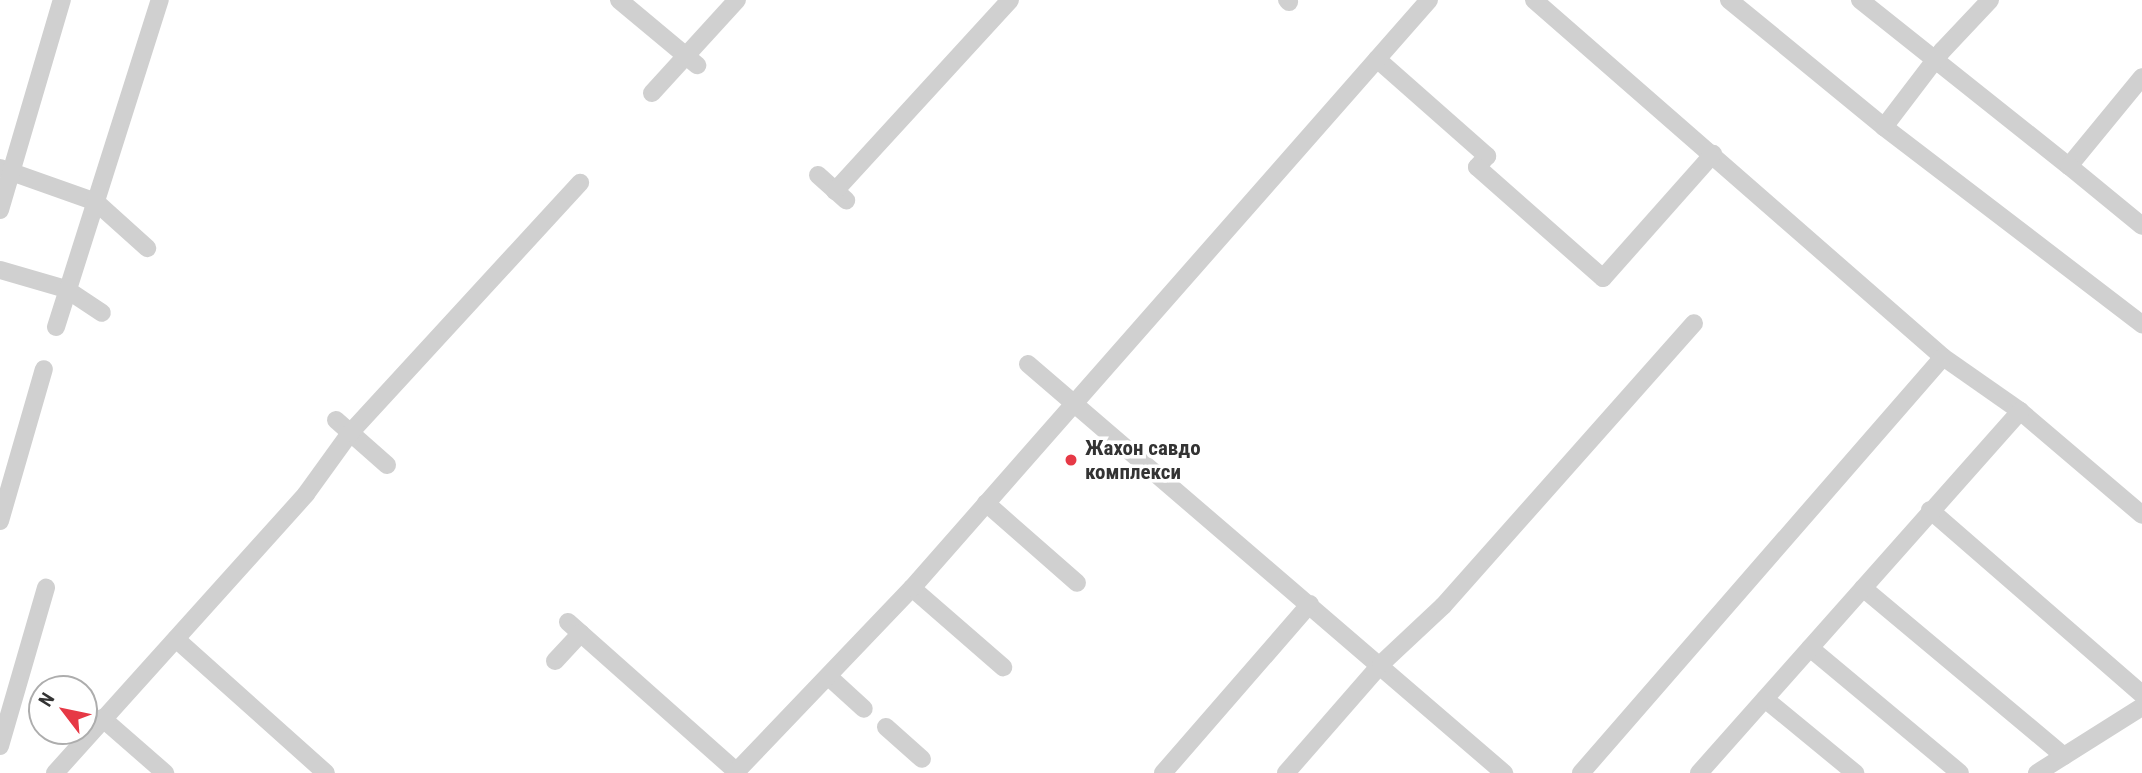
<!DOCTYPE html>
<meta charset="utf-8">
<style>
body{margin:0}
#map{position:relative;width:2142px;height:773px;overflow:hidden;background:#fff;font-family:"Roboto Condensed",sans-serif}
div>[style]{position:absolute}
.lane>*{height:18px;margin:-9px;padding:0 9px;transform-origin:9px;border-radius:9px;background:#d0d0d0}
.dots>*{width:19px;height:19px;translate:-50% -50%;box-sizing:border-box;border:4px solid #fff;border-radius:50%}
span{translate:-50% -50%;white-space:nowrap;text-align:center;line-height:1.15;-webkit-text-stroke:7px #fff;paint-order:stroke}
.poi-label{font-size:21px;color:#333;font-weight:700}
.left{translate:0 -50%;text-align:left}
.north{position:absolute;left:28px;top:675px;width:70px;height:70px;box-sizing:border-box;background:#fff;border:2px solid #adadad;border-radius:50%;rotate:302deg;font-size:19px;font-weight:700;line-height:28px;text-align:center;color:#333}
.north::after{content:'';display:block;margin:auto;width:24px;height:32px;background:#e63946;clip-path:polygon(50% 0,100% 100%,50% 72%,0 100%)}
</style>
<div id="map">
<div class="lane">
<div style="left:619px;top:0;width:102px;rotate:39.8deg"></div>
<div style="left:1287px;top:0;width:3px;rotate:45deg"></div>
<div style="left:1534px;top:0;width:543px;rotate:41.12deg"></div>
<div style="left:1943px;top:357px;width:94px;rotate:35deg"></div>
<div style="left:2020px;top:411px;width:160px;rotate:40.4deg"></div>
<div style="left:1729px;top:0;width:200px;rotate:39.3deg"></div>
<div style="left:1884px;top:127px;width:325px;rotate:37.4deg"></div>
<div style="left:1860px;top:0;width:267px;rotate:38.5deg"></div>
<div style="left:2069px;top:166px;width:115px;rotate:-50.6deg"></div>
<div style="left:1377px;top:59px;width:147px;rotate:41.4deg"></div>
<div style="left:1487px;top:156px;width:15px;rotate:132deg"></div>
<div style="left:1477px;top:167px;width:168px;rotate:41.4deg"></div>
<div style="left:1603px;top:278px;width:166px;rotate:-48.4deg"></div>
<div style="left:652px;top:93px;width:126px;rotate:-47.6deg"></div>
<div style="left:1884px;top:127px;width:96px;rotate:-52.7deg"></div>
<div style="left:1942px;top:51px;width:70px;rotate:-46.7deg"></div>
<div style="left:2069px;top:166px;width:94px;rotate:39.4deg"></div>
<div style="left:0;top:168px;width:102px;rotate:19.5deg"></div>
<div style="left:96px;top:202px;width:69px;rotate:42deg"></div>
<div style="left:818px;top:175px;width:38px;rotate:42deg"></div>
<div style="left:835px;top:191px;width:259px;rotate:-47.5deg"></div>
<div style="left:0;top:210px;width:219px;rotate:-73.6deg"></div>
<div style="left:0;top:270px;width:69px;rotate:16.1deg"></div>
<div style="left:66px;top:289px;width:43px;rotate:33.7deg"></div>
<div style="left:56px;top:327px;width:343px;rotate:-72.4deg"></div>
<div style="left:1028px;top:364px;width:628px;rotate:40.67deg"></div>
<div style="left:336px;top:420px;width:68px;rotate:41.4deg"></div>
<div style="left:986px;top:503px;width:121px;rotate:41.3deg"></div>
<div style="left:1930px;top:510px;width:281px;rotate:41deg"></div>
<div style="left:0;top:521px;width:158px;rotate:-73.9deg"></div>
<div style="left:912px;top:588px;width:121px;rotate:41deg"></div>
<div style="left:1863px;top:588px;width:262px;rotate:39.9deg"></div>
<div style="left:568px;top:622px;width:227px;rotate:41.6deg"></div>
<div style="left:176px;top:639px;width:201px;rotate:41.8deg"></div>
<div style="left:1810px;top:648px;width:195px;rotate:39.8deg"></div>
<div style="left:555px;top:661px;width:38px;rotate:-47deg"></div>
<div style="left:829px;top:677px;width:47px;rotate:42.4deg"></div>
<div style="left:1765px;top:699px;width:117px;rotate:39.4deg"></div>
<div style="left:102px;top:718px;width:84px;rotate:41.1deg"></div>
<div style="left:886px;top:727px;width:48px;rotate:41.6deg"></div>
<div style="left:0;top:746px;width:165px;rotate:-73.8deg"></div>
<div style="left:55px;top:773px;width:375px;rotate:-48deg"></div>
<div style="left:306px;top:494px;width:75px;rotate:-54.2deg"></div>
<div style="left:350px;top:433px;width:340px;rotate:-47.4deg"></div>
<div style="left:735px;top:773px;width:256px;rotate:-46.3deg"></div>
<div style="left:912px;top:588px;width:783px;rotate:-48.68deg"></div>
<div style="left:1163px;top:773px;width:224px;rotate:-49deg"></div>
<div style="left:1286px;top:773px;width:145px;rotate:-48.9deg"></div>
<div style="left:1381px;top:664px;width:85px;rotate:-43.1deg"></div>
<div style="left:1443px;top:606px;width:378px;rotate:-48.4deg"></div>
<div style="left:1581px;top:773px;width:551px;rotate:-48.97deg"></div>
<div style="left:1699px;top:773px;width:484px;rotate:-48.4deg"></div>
<div style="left:2037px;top:773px;width:124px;rotate:-32.2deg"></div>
</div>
<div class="dots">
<div style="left:1071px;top:460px;background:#e63946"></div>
</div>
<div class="poi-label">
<span class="left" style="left:1085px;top:460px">Жахон савдо<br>комплекси</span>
</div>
<div class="north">N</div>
</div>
